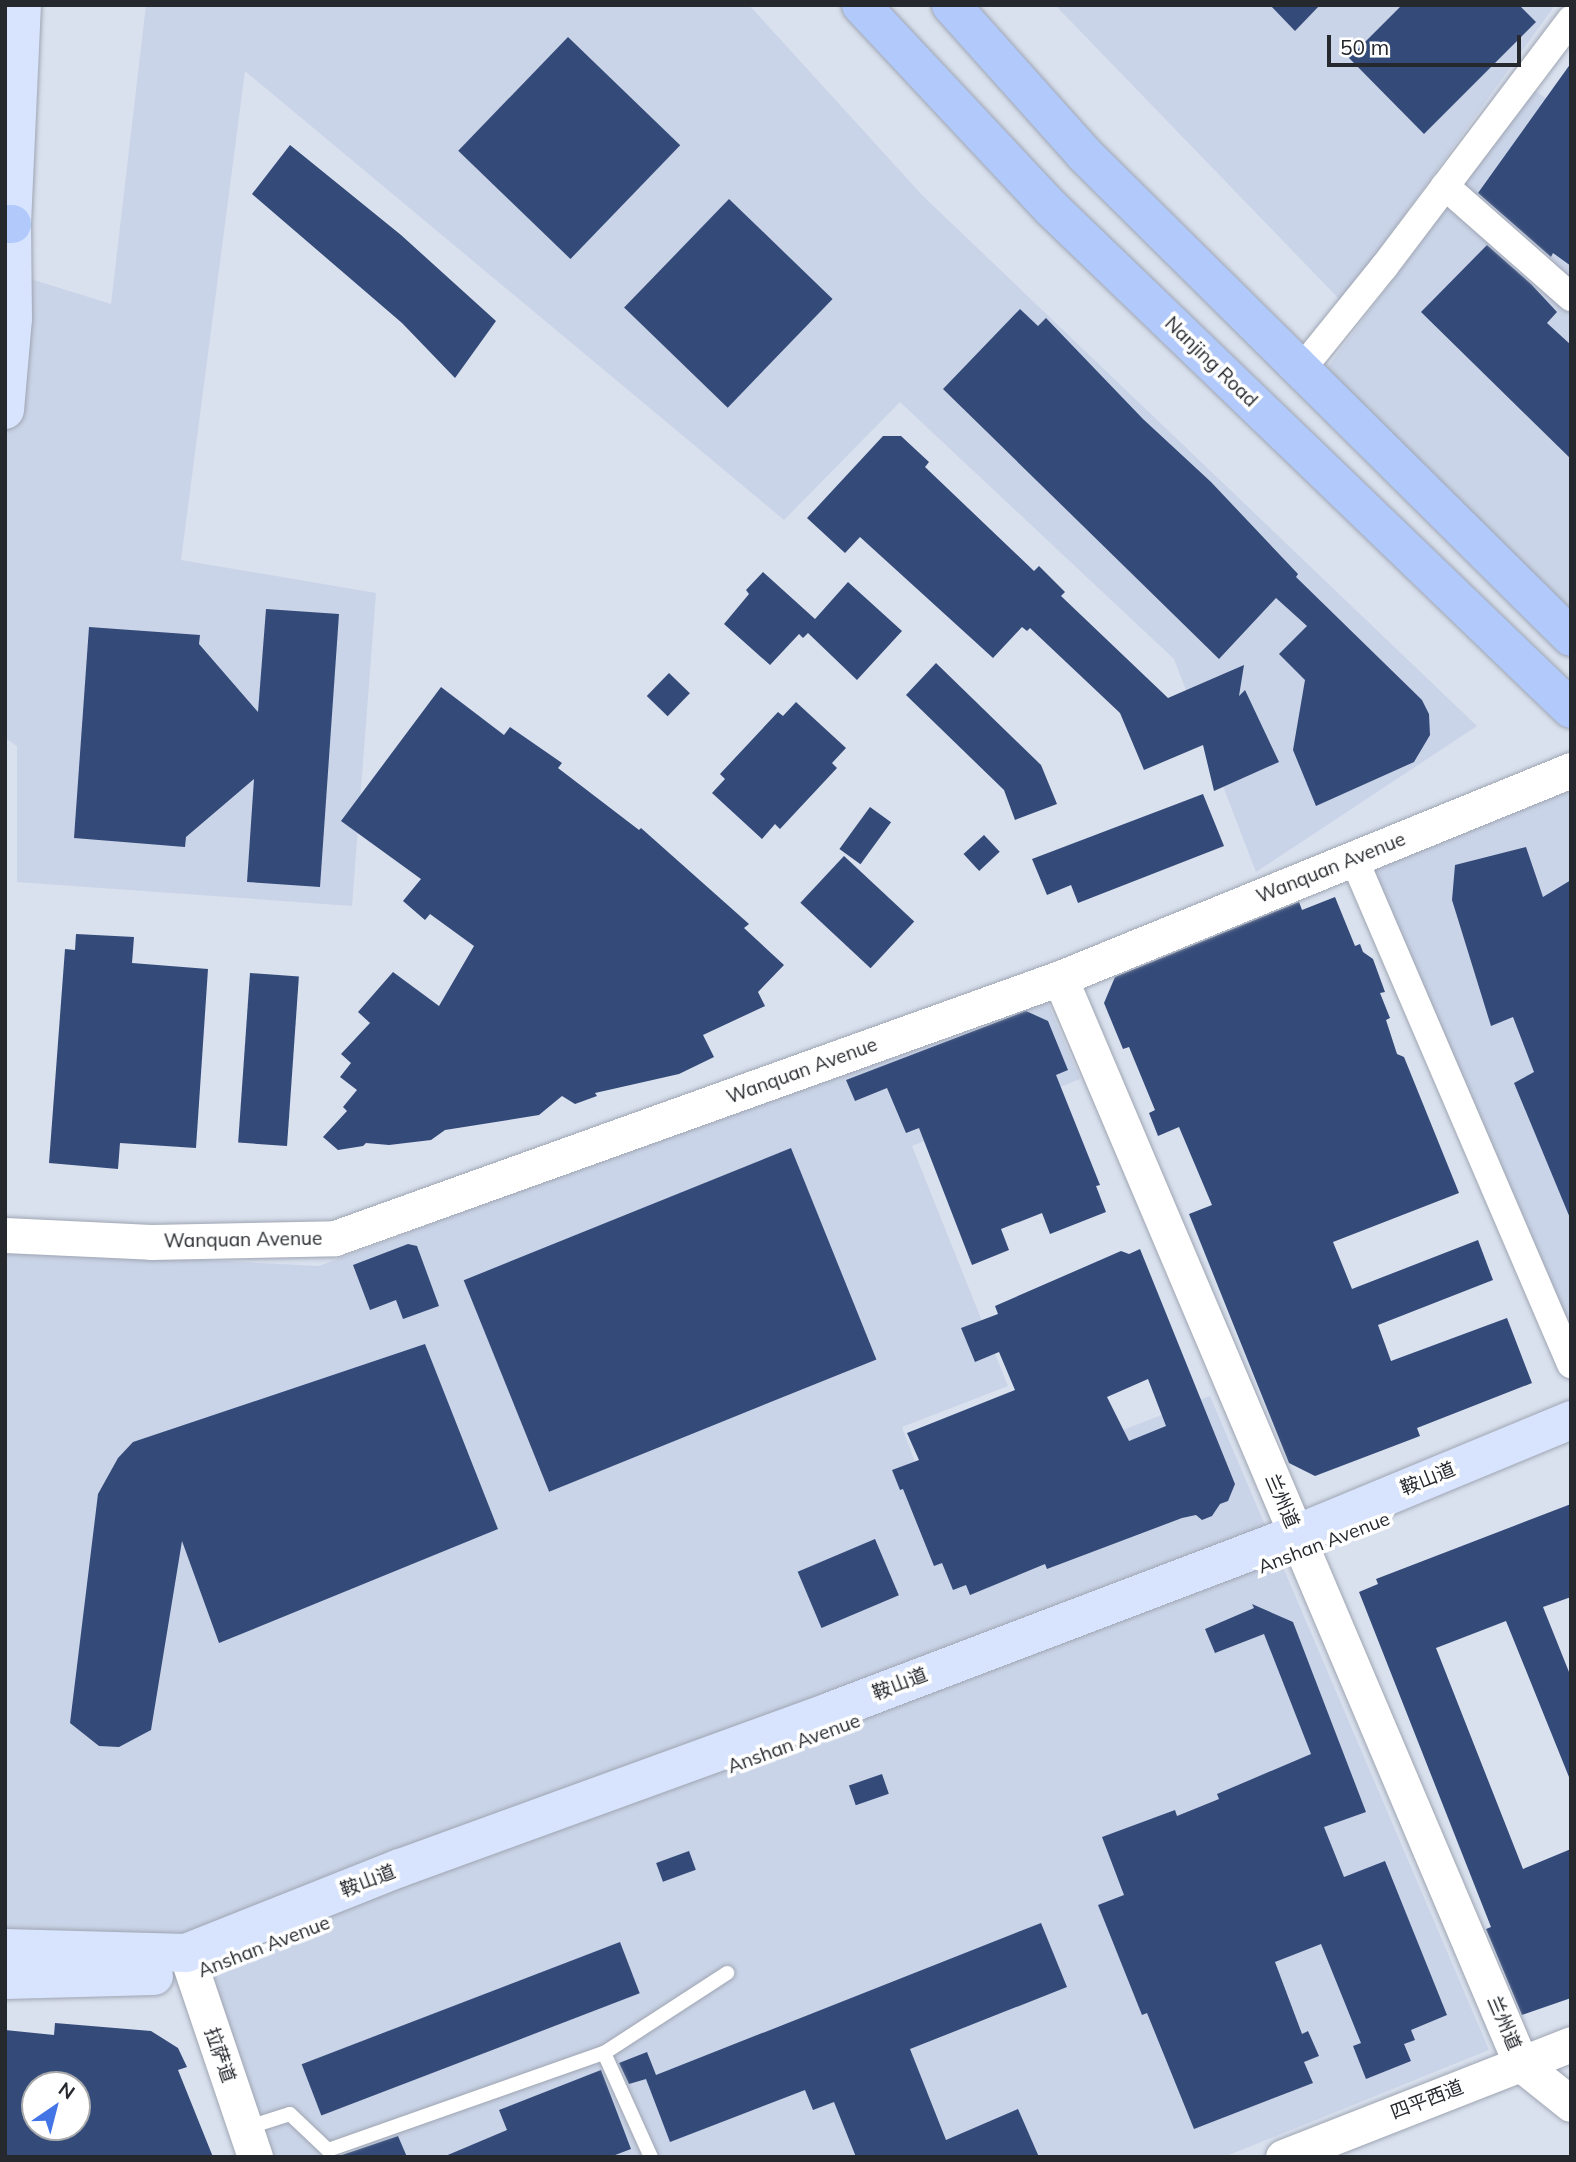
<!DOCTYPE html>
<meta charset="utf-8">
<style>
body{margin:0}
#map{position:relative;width:1576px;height:2162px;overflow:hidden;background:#d9e0ee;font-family:Mulish,"Noto Sans SC",sans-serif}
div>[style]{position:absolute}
.built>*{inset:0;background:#cad4e8}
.building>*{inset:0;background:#344a79;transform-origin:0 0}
.roads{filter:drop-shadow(0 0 2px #9ea5b2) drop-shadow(0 0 2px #9ea5b2)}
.service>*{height:14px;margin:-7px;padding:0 7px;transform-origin:7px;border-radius:7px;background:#fff}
.minor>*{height:28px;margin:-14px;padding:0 14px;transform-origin:14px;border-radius:14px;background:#fff}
.tertiary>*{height:35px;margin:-17.5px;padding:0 17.5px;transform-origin:17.5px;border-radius:17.5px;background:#fff}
.secondary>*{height:38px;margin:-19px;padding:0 19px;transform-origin:19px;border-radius:19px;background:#d8e4fd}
.primary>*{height:38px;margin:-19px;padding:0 19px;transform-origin:19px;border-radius:19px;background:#b1c9fb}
span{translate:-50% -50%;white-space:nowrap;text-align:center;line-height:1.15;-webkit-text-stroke:7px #fff;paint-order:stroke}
.street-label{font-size:19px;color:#25282d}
.frame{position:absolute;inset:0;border:7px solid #25282d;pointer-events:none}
.north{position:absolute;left:21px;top:2071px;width:70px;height:70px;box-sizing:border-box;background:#fff;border:2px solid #a8a9ab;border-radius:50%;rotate:35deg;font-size:19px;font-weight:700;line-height:28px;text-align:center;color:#25282d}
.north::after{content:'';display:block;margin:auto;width:24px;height:32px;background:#4475e6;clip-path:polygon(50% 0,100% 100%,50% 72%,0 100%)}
.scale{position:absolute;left:1327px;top:35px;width:194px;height:32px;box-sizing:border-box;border:4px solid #25282d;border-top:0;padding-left:9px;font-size:21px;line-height:24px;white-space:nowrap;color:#25282d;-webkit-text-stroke:5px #fff;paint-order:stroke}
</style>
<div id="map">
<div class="built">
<div style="clip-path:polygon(146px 5px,749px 5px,922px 195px,1477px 726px,1256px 872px,1174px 659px,900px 402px,784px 520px,245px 71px,181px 560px,376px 593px,352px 906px,17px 882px,17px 746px,5px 738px,5px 271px,111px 304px)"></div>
<div style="clip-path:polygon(1055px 5px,1555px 5px,1342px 302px)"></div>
<div style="clip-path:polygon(1534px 90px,1571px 116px,1571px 619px,1324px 372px)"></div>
<div style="clip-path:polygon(1571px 782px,1571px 1327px,1351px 870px)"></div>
<div style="clip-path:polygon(1044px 994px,1080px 1079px,912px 1146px,1008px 1386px,902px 1427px,931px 1505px,1210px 1396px,1489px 2050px,1224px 2157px,269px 2157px,191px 1940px,5px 1933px,5px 1250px,319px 1266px)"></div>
</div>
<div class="building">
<div style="clip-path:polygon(1270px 5px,1320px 5px,1295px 31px)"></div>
<div style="clip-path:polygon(1402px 5px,1519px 5px,1536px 22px,1424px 134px,1349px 58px)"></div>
<div style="left:568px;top:37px;width:156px;height:158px;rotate:44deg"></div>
<div style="clip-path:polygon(1571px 63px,1571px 266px,1553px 253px,1551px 257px,1478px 193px)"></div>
<div style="clip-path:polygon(290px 145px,401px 235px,496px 321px,455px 378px,402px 323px,252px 194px)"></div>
<div style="left:729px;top:199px;width:144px;height:151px;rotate:44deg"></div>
<div style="clip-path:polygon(1487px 245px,1531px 284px,1557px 312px,1547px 323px,1571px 345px,1571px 459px,1421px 312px)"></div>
<div style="clip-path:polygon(1020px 309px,1038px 326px,1046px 318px,1143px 419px,1211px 482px,1298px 574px,1296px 577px,1422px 700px,1429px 714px,1430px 735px,1414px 762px,1316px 806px,1293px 750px,1305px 680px,1279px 654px,1307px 626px,1276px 598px,1219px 659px,943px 389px)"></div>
<div style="clip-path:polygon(883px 436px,901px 436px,929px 462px,925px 467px,1034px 571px,1039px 566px,1065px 592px,1061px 596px,1168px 698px,1244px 665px,1239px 696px,1245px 690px,1279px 762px,1214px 791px,1203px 745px,1144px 770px,1120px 713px,1030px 628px,1027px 631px,1022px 627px,993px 658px,860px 537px,845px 553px,807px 518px)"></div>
<div style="clip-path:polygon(763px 572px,815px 619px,848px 582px,902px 631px,857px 680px,808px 633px,803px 638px,799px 634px,770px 665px,724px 624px,749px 594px,746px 590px)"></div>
<div style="clip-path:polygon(266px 609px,339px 614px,320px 887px,247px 882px,254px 779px,186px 837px,185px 847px,74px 838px,89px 627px,200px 635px,199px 644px,258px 712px)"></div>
<div style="clip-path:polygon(936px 663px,1041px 765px,1057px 804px,1015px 820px,1004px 790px,906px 695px)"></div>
<div style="left:669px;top:673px;width:29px;height:32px;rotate:44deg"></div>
<div style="clip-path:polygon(441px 687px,504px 735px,510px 727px,562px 763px,558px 768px,639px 830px,641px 828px,749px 924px,744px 928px,784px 965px,758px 992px,765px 1006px,703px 1035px,714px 1057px,679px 1074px,595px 1093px,597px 1096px,575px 1104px,562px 1096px,539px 1115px,445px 1130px,431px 1140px,389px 1145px,366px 1143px,363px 1146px,338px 1150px,323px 1137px,347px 1111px,343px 1107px,357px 1090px,340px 1077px,351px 1063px,341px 1054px,370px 1023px,358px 1012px,393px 972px,439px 1006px,474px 946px,430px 914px,425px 920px,403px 901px,421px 879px,341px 821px)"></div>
<div style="clip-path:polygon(796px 702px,846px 748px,832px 763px,837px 768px,780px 829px,775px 824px,762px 839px,712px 793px,725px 779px,720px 774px,778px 712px,783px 716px)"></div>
<div style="clip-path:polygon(1203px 794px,1224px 846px,1078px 903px,1071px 885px,1047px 895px,1032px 859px)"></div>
<div style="left:870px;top:807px;width:26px;height:52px;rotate:36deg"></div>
<div style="left:984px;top:835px;width:23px;height:28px;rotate:47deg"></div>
<div style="clip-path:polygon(1526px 847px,1543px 897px,1571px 880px,1570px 1218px,1514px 1083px,1534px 1072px,1513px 1017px,1491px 1026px,1452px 900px,1455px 865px)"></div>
<div style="left:844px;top:856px;width:96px;height:64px;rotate:43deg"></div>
<div style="clip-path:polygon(1335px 897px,1355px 946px,1360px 944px,1363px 952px,1373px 959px,1385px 992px,1380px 993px,1390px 1018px,1386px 1020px,1397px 1054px,1404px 1057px,1459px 1193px,1333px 1242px,1352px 1289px,1478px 1240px,1493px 1280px,1378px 1325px,1391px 1361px,1507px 1318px,1532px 1383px,1417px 1428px,1420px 1436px,1315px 1476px,1289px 1463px,1189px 1214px,1212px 1205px,1179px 1127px,1158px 1136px,1149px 1113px,1155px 1110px,1129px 1047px,1123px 1049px,1104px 1003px,1115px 977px,1299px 902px,1302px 910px)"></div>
<div style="clip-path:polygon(76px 934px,134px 937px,132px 963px,208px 969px,196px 1148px,120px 1143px,118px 1169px,49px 1163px,65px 949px,75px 950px)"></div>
<div style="left:250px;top:973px;width:49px;height:170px;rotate:4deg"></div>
<div style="clip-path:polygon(1026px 1011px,1048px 1021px,1068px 1070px,1056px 1075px,1100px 1185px,1096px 1186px,1106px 1212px,1050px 1234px,1042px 1213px,1001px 1229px,1009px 1250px,972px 1265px,919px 1128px,906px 1133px,887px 1088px,855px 1101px,846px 1080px)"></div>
<div style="left:791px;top:1148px;width:228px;height:353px;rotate:68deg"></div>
<div style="clip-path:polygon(408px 1244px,417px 1246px,439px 1306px,403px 1319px,396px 1300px,370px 1310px,353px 1265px)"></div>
<div style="clip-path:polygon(evenodd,1140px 1249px,1235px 1484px,1228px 1501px,1220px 1504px,1212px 1516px,1202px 1520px,1196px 1515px,1182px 1518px,1047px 1569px,1045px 1564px,970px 1595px,966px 1585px,953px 1590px,942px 1563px,934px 1566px,903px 1489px,900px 1490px,892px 1470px,919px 1460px,907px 1433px,1015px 1390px,999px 1352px,975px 1362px,961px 1328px,998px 1314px,995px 1306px,1121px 1251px,1129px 1254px,1140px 1249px,1148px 1379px,1166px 1426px,1129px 1441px,1107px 1397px,1148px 1379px)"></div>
<div style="clip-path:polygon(425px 1344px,498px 1529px,219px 1643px,182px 1541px,151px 1730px,119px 1747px,99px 1746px,70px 1723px,98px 1494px,118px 1458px,133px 1442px)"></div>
<div style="clip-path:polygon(1571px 1504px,1571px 1597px,1543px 1607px,1571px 1677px,1571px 1782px,1506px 1621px,1436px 1648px,1523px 1869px,1571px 1849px,1571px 1998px,1522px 2015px,1486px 1929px,1491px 1927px,1359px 1592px,1378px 1584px,1376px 1579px)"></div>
<div style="left:875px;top:1539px;width:61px;height:84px;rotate:67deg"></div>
<div style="clip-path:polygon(1252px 1604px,1293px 1622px,1366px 1812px,1324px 1827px,1344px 1877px,1385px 1861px,1447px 2015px,1411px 2030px,1415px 2040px,1404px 2044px,1411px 2061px,1366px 2079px,1353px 2046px,1361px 2043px,1321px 1944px,1275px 1962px,1302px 2034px,1308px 2031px,1319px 2056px,1304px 2062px,1313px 2083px,1194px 2129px,1147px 2013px,1142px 2015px,1098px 1905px,1124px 1895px,1102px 1837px,1175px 1810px,1177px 1816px,1219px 1799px,1217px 1794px,1311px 1754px,1264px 1634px,1215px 1653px,1205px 1629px,1254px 1608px)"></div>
<div style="left:882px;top:1774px;width:21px;height:35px;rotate:71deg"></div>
<div style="left:689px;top:1851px;width:20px;height:35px;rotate:70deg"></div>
<div style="clip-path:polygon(1041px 1923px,1067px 1987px,910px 2049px,946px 2140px,1018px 2109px,1039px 2157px,856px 2157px,834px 2102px,813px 2110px,805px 2090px,670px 2142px,646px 2079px,629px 2084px,619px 2063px,647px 2052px,656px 2075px)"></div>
<div style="left:620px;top:1942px;width:55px;height:341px;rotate:69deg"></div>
<div style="clip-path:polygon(evenodd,55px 2023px,151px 2031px,178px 2048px,187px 2067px,178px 2070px,213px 2157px,5px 2157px,5px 2030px,54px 2035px,55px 2023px,35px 2085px,77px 2085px,77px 2127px,35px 2127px,35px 2085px)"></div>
<div style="clip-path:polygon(601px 2070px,631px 2149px,610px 2157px,443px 2157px,507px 2130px,499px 2110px)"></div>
<div style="clip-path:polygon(398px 2136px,407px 2157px,340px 2157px,342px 2155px)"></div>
</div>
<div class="roads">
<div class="service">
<div style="left:604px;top:2053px;width:114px;rotate:65.7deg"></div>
<div style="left:246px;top:2128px;width:46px;rotate:-17.7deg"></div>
<div style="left:290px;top:2114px;width:52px;rotate:43.5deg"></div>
<div style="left:328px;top:2150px;width:293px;rotate:-19.4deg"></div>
<div style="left:604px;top:2053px;width:147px;rotate:-33deg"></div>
</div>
<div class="minor">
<div style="left:1445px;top:186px;width:168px;rotate:41.4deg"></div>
<div style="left:1300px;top:371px;width:134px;rotate:-51.1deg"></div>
<div style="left:1384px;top:267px;width:310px;rotate:-52.9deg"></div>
<div style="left:1354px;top:859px;width:550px;rotate:66.75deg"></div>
</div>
<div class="tertiary">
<div style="left:1060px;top:978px;width:1180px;rotate:67deg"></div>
<div style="left:1521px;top:2064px;width:64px;rotate:38.7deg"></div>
<div style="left:5px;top:1235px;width:146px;rotate:2.7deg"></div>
<div style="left:151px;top:1242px;width:184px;rotate:-1.2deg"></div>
<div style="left:335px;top:1238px;width:770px;rotate:-19.73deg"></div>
<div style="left:1060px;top:978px;width:552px;rotate:-22.15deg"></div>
<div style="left:186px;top:1953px;width:215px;rotate:71.3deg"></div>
<div style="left:1283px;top:2157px;width:309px;rotate:-21.4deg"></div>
</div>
<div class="secondary">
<div style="left:5px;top:410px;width:91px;rotate:-85deg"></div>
<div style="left:13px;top:319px;width:95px;rotate:-90.6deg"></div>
<div style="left:12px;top:224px;width:219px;rotate:-87.4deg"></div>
<div style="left:5px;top:1948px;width:181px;rotate:1.6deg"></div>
<div style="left:186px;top:1953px;width:230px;rotate:-21.7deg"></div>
<div style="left:400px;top:1868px;width:459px;rotate:-20deg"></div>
<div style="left:831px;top:1711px;width:498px;rotate:-20.8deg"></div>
<div style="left:1296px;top:1534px;width:298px;rotate:-22.5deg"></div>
<div style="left:5px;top:1980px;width:149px;rotate:-1.5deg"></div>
</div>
<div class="primary">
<div style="left:861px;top:5px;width:278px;rotate:46.9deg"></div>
<div style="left:1051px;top:208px;width:722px;rotate:43.93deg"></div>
<div style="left:951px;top:5px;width:200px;rotate:48.2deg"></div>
<div style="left:1084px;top:154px;width:686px;rotate:44.76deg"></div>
<div style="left:5px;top:224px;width:7px"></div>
</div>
</div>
<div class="street-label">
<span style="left:1211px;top:362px;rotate:44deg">Nanjing Road</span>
<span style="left:1331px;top:868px;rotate:-22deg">Wanquan Avenue</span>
<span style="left:802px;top:1071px;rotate:-20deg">Wanquan Avenue</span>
<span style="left:243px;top:1240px;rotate:-1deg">Wanquan Avenue</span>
<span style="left:1428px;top:1479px;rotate:-22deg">鞍山道</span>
<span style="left:1282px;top:1501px;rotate:67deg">兰州道</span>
<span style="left:1324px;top:1543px;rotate:-21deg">Anshan Avenue</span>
<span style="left:900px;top:1684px;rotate:-21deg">鞍山道</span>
<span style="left:794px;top:1744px;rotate:-20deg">Anshan Avenue</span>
<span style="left:368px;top:1881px;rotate:-21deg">鞍山道</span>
<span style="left:264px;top:1947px;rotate:-21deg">Anshan Avenue</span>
<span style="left:1504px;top:2023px;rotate:67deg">兰州道</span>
<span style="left:220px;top:2055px;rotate:71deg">拉萨道</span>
<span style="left:1427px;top:2100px;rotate:-21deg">四平西道</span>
</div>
<div class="frame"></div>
<div class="north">N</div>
<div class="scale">50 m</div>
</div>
